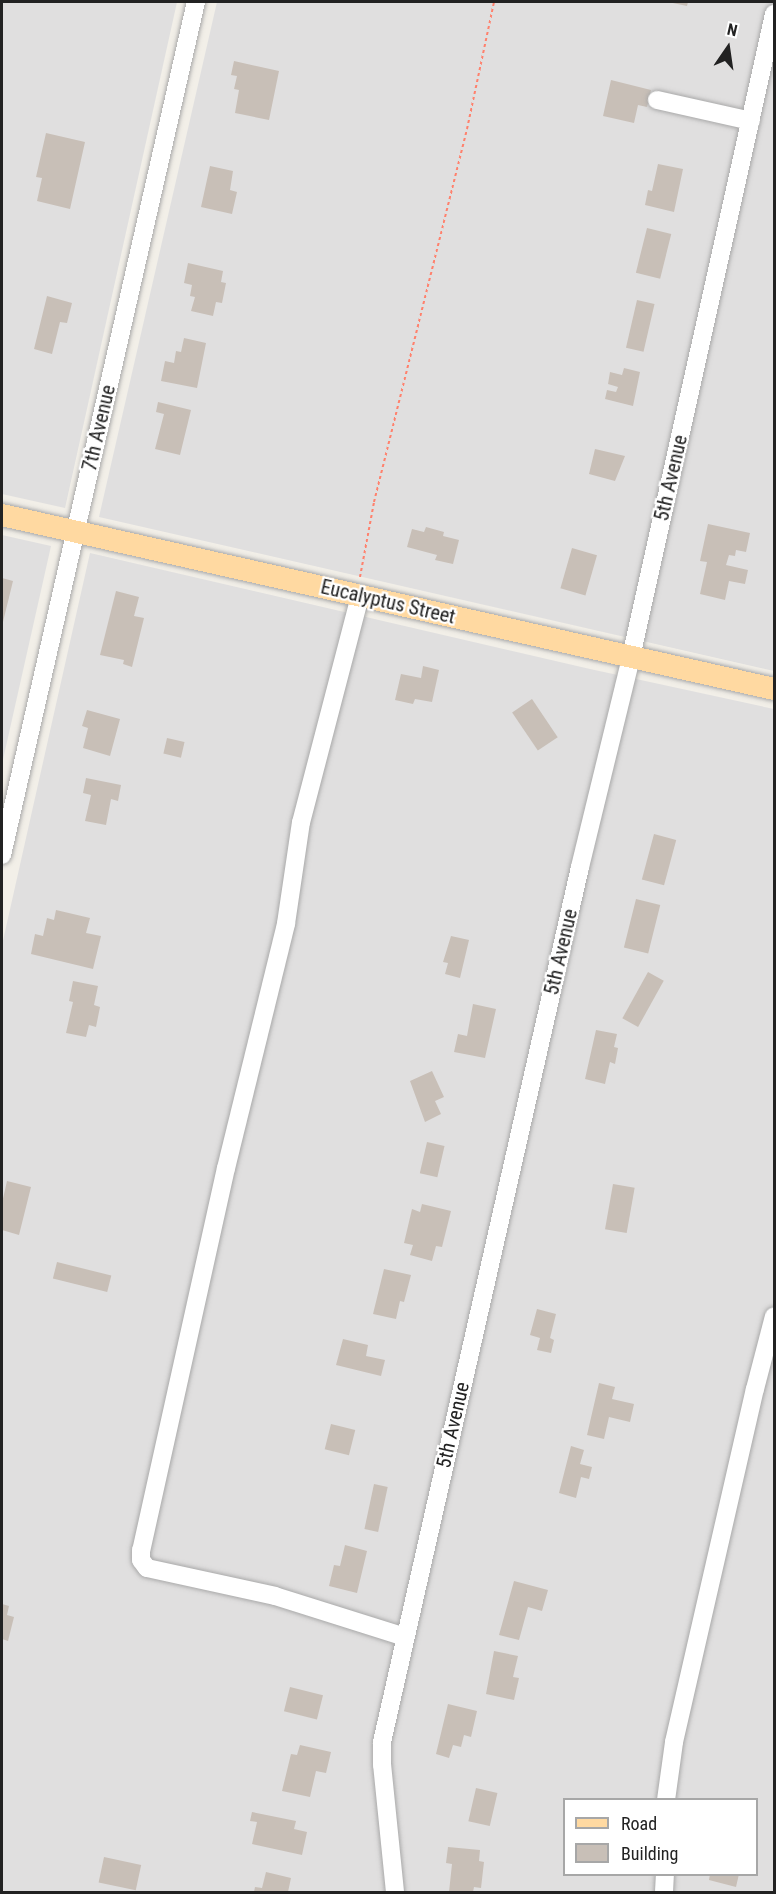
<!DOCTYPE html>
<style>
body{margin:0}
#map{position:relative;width:776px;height:1894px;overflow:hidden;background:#f2efe8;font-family:"Roboto Condensed",sans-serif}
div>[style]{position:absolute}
.residential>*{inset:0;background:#e0dfdf}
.building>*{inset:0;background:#c8bfb7;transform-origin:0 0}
.path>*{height:2px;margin-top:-1px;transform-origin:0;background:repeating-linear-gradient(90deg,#ff816d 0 3px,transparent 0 6px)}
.roads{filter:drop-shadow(0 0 2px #a9a9a9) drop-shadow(0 0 2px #a9a9a9)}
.minor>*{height:18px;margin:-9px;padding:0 9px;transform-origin:9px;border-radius:9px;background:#fff}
.major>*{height:22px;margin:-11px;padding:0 11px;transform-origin:11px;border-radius:11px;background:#ffd9a1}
span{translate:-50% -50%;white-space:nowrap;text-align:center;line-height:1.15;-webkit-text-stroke:4.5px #fff;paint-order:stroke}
.street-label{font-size:20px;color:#222}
.frame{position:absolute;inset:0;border:3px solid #222;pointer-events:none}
.legend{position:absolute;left:563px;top:1798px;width:195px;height:78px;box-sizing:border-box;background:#fff;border:2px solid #a7a7a7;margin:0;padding:8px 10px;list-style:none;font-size:18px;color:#222}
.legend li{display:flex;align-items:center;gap:12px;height:30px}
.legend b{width:30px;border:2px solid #a7a7a7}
.north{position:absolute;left:698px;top:18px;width:60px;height:60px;-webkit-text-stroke:4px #fff;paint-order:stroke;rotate:13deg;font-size:16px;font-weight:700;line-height:24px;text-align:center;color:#222}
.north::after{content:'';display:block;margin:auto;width:21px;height:27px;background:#222;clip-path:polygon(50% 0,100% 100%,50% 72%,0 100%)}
</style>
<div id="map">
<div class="residential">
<div style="clip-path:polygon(2px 2px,177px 2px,65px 508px,2px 494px)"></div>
<div style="clip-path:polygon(217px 2px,774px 2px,774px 671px,99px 517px)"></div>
<div style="clip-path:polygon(2px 535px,51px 546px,2px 764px)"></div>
<div style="clip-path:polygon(evenodd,90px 553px,590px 669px,774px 709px,774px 1892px,2px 1892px,2px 945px,90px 553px,564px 1800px,756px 1800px,756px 1874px,564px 1874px,564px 1800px)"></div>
</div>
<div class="building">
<div style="clip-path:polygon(668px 2px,688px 2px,687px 6px)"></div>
<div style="clip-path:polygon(234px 61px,279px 71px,269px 120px,235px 113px,239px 90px,234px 89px,237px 76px,231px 75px)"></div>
<div style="clip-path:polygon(611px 80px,651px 90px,647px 107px,638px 105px,634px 123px,603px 116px)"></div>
<div style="clip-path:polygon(46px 133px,85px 142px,70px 209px,37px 201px,42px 178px,36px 177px)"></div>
<div style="clip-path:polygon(658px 164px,683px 169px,674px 212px,645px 205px,648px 190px,652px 191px)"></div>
<div style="clip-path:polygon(210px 166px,233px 171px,230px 190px,237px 192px,232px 214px,201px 207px)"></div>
<div style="left:647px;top:228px;width:25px;height:46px;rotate:14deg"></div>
<div style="clip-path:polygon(188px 263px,223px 271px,221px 282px,226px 283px,222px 303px,216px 302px,213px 316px,191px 311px,195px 297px,190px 296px,192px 285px,184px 283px)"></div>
<div style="clip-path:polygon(47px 296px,72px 303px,67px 323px,60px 322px,52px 354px,34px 349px)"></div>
<div style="left:637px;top:300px;width:18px;height:49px;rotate:13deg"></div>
<div style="clip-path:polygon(184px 338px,206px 343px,197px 388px,161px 381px,165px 361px,174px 363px,176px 351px,181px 352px)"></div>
<div style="clip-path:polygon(624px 368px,640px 372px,633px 406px,605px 399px,607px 390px,616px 392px,618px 387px,608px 384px,610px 372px,622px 375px)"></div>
<div style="clip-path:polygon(158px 402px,191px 410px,180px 455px,155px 449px,164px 414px,156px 412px)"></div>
<div style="clip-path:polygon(595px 449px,625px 456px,615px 481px,589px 474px)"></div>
<div style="clip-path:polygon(708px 524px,750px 533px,746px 552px,736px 550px,735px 556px,729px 555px,726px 565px,748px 570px,745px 584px,729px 581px,725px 600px,700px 594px,707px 562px,700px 561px)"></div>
<div style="clip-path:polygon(426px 527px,444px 532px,443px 536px,459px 540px,453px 564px,435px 560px,437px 555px,407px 547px,412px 529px,424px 532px)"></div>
<div style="left:572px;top:548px;width:26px;height:42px;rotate:16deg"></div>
<div style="clip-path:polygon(2px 578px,13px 581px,2px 626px)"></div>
<div style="clip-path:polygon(116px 591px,139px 597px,134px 616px,144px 618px,132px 667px,123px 664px,124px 660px,100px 655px)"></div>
<div style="clip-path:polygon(423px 666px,439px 670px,432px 702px,415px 699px,413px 704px,395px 700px,401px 674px,421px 678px)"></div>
<div style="left:532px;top:699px;width:46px;height:24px;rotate:56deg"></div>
<div style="clip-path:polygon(87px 710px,120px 719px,110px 756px,83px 748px,88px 728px,82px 726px)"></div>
<div style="left:167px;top:738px;width:18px;height:16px;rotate:13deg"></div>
<div style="clip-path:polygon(86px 778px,121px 785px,118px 801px,111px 799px,106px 825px,85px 821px,91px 795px,83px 793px)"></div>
<div style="left:654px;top:834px;width:23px;height:47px;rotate:15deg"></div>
<div style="left:636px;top:899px;width:25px;height:50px;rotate:14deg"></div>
<div style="clip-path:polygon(56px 910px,90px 918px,86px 933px,101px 936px,93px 969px,31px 954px,35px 934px,43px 936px,47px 918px,54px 920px)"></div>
<div style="clip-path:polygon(451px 936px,469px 940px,460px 978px,445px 974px,448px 963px,443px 962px)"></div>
<div style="left:648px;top:972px;width:18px;height:53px;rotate:29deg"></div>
<div style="clip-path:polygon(73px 981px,98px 986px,94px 1005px,100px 1007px,96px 1027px,89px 1025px,86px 1037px,66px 1033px,73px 1002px,69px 1001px)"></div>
<div style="clip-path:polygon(473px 1004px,496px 1009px,485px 1058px,454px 1052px,458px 1034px,467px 1036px)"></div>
<div style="clip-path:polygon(596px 1030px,617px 1034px,614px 1047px,618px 1048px,615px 1064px,610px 1062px,605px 1084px,585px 1079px)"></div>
<div style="clip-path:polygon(432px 1071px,444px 1097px,435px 1101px,441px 1114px,425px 1122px,410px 1081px)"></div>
<div style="left:427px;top:1142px;width:18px;height:32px;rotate:13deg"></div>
<div style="clip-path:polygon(7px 1181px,31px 1187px,19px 1235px,2px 1230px,2px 1203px)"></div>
<div style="left:613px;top:1184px;width:22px;height:46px;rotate:10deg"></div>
<div style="clip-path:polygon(422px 1204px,451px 1211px,442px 1247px,436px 1246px,432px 1261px,410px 1255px,413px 1245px,404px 1243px,412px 1209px,420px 1212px)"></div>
<div style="left:57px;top:1262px;width:56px;height:17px;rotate:14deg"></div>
<div style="clip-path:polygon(384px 1269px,411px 1275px,404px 1302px,400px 1301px,396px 1319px,373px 1314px)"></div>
<div style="clip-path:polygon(537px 1309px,556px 1314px,550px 1338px,554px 1340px,551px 1353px,537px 1350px,540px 1338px,530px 1335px)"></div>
<div style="clip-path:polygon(343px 1339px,368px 1345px,366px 1356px,385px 1360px,381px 1376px,336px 1365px)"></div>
<div style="clip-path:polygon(599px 1383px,615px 1387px,612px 1399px,634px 1404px,630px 1422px,609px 1417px,604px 1439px,587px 1435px)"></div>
<div style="left:331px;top:1424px;width:25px;height:26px;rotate:14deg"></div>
<div style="clip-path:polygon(571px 1446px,584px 1450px,580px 1464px,592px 1467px,589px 1479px,581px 1477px,576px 1498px,559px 1493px)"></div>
<div style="left:374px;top:1484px;width:14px;height:46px;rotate:12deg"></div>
<div style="clip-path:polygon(345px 1545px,367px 1551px,357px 1593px,329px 1586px,334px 1565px,340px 1566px)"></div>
<div style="clip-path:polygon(514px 1581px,548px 1590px,542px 1611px,528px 1607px,519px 1640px,499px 1635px)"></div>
<div style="clip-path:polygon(2px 1604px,9px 1606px,7px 1615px,14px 1617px,8px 1641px,2px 1639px)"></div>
<div style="clip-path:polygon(494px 1651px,518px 1656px,513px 1677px,519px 1678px,514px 1700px,486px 1694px)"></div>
<div style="left:290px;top:1687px;width:34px;height:25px;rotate:14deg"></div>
<div style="clip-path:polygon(448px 1704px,477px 1711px,471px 1737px,464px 1735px,461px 1747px,453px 1745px,449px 1758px,436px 1754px)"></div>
<div style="clip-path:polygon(300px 1745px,331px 1752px,326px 1773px,316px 1771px,310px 1797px,282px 1791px,291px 1754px,297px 1755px)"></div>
<div style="left:476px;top:1788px;width:22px;height:34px;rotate:13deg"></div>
<div style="clip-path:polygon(252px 1812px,296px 1821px,294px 1829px,307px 1832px,302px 1855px,252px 1844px,257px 1822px,250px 1821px)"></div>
<div style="clip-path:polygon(448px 1847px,480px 1850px,479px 1861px,484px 1862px,481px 1888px,474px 1887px,473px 1892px,449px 1892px,452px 1864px,446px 1863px)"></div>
<div style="left:104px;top:1857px;width:38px;height:26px;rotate:12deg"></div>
<div style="clip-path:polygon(266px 1872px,291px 1878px,288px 1892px,254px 1892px,255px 1887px,262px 1888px)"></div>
<div style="clip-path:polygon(710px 1874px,739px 1874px,736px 1887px,709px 1880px)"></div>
</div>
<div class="path">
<div style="left:360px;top:577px;width:76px;rotate:-79.4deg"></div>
<div style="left:374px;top:502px;width:384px;rotate:-76deg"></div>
<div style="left:467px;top:129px;width:130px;rotate:-78deg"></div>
</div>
<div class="roads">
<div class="minor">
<div style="left:657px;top:100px;width:96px;rotate:12.6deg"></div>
<div style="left:360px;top:596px;width:234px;rotate:104.6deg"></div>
<div style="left:301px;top:822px;width:103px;rotate:98.4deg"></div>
<div style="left:286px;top:924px;width:251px;rotate:103.8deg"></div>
<div style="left:226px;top:1168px;width:391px;rotate:102.5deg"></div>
<div style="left:141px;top:1550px;width:10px;rotate:90deg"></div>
<div style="left:141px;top:1560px;width:10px;rotate:53deg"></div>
<div style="left:147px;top:1568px;width:131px;rotate:12.3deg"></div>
<div style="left:275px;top:1596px;width:136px;rotate:17.5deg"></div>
<div style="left:2px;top:855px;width:875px;rotate:-77.19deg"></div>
<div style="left:666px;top:1800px;width:59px;rotate:-82.1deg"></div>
<div style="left:674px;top:1742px;width:362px;rotate:-77.1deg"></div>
<div style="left:755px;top:1389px;width:75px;rotate:-75.4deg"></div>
<div style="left:395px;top:1892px;width:128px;rotate:-95.8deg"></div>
<div style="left:382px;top:1765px;width:23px;rotate:-90deg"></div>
<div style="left:382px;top:1742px;width:897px;rotate:-77.25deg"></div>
<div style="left:580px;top:867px;width:216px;rotate:-76.3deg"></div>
<div style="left:631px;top:657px;width:659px;rotate:-77.46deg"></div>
<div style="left:664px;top:1892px;width:18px;rotate:-87deg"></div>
</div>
<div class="major">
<div style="left:2px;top:515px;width:791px;rotate:12.7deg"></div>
</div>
</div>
<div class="street-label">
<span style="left:99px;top:428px;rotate:-77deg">7th Avenue</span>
<span style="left:671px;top:478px;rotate:-77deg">5th Avenue</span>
<span style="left:388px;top:602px;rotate:13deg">Eucalyptus Street</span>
<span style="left:561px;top:952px;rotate:-77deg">5th Avenue</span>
<span style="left:453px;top:1425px;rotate:-77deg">5th Avenue</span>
</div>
<div class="frame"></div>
<ul class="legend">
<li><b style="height:8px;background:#ffd9a1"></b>Road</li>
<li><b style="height:16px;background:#c8bfb7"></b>Building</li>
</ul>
<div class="north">N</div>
</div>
